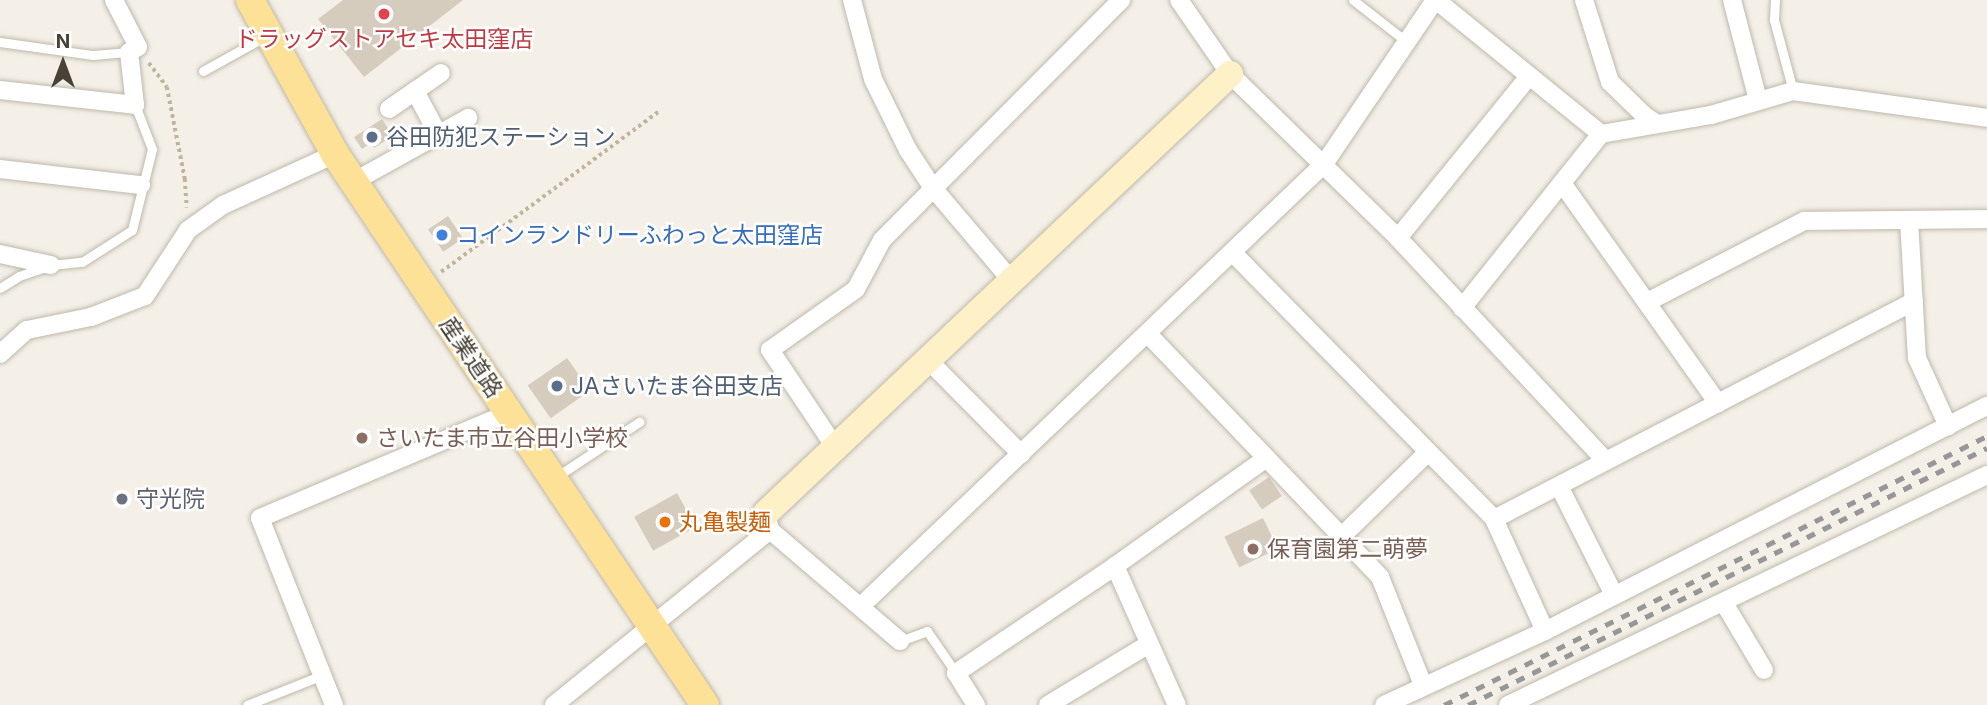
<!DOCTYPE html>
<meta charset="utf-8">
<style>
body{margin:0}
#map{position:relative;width:1987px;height:705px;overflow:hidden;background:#f4f0e8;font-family:Inter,"Noto Sans JP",sans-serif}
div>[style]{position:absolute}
.building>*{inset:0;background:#d5ccbd;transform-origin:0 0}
.path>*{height:3.5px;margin-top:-1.75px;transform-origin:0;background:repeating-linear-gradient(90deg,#c1b49c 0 3.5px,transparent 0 7px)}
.roads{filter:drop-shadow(0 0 2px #bfb8aa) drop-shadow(0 0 2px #bfb8aa)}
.lane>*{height:9px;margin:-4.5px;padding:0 4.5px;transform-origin:4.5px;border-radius:4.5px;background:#fff}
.street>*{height:18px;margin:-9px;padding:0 9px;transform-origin:9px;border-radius:9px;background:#fff}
.secondary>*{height:26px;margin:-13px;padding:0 13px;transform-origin:13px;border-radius:13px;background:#fef1c7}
.primary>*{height:28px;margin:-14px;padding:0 14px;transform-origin:14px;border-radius:14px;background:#fde197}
.rail>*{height:5px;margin-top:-2.5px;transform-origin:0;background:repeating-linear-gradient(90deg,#979797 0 9px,transparent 0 18px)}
.dots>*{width:19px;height:19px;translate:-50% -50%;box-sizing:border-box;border:4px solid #fff;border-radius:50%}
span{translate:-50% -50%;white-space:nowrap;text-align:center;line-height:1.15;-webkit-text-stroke:5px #fff;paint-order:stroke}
.health-label{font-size:23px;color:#be3a42}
.service-label{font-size:23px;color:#4e5e75}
.left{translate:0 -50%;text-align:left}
.shop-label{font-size:23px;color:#366cbe}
.street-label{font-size:23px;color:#474136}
.education-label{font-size:23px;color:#785e54}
.worship-label{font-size:23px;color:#5b616d}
.food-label{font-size:23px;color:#c56008}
.north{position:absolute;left:28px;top:28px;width:70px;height:70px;-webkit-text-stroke:5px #fff;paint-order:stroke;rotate:0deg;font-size:19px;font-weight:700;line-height:28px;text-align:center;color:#474136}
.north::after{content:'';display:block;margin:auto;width:24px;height:32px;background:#474136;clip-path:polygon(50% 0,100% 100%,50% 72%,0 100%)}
</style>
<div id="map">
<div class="building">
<div style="clip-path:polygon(343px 0,463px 0,364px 77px,318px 19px)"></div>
<div style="clip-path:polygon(382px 119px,393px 136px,374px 148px,371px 143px,362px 149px,354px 137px)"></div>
<div style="left:448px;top:216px;width:27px;height:24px;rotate:56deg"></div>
<div style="left:567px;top:358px;width:40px;height:48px;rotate:55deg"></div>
<div style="left:1269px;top:477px;width:23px;height:24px;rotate:56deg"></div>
<div style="left:677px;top:493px;width:39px;height:49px;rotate:61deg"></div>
<div style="left:1263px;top:518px;width:34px;height:43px;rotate:64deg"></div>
</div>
<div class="path">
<div style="left:149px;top:63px;width:30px;rotate:53deg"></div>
<div style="left:167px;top:87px;width:94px;rotate:78.9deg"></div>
<div style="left:185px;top:179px;width:29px;rotate:86deg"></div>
<div style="left:441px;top:272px;width:271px;rotate:-36.4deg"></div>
</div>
<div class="roads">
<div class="lane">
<div style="left:1353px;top:0;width:68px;rotate:37.9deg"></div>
<div style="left:1775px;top:0;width:20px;rotate:93deg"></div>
<div style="left:1774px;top:20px;width:73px;rotate:75deg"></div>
<div style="left:0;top:42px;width:94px;rotate:8deg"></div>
<div style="left:93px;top:55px;width:36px;rotate:-5deg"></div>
<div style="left:203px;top:71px;width:72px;rotate:-29.1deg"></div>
<div style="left:0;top:288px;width:22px;rotate:-32deg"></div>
<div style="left:19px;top:276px;width:34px;rotate:-19deg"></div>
<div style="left:51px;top:265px;width:31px;rotate:-6deg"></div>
<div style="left:82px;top:262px;width:59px;rotate:-32.6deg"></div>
<div style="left:132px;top:230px;width:83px;rotate:-76.1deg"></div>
<div style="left:152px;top:149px;width:47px;rotate:-111.1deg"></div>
<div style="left:556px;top:477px;width:100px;rotate:-33.5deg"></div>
<div style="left:900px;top:641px;width:29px;rotate:-20deg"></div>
<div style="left:927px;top:631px;width:51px;rotate:55.4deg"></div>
<div style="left:247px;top:705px;width:79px;rotate:-21.7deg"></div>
</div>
<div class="street">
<div style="left:852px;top:0;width:82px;rotate:75.1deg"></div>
<div style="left:873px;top:79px;width:79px;rotate:63.8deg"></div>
<div style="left:908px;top:150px;width:45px;rotate:56.7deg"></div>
<div style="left:933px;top:188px;width:121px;rotate:49.7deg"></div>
<div style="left:1179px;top:0;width:90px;rotate:55.4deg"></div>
<div style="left:1230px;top:74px;width:235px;rotate:44.3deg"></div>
<div style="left:1398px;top:238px;width:305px;rotate:47deg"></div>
<div style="left:1436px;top:0;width:213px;rotate:39.1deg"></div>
<div style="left:1601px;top:134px;width:112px;rotate:-9.8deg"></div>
<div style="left:1711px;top:115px;width:85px;rotate:-16.3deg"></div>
<div style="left:1793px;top:91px;width:196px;rotate:7.9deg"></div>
<div style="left:1584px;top:0;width:86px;rotate:72.4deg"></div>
<div style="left:1610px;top:82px;width:49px;rotate:44.2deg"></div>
<div style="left:1645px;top:116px;width:14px;rotate:34deg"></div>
<div style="left:1732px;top:0;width:103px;rotate:75.4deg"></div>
<div style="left:0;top:90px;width:136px;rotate:6.3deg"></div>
<div style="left:135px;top:105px;width:53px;rotate:-96.5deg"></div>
<div style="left:129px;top:52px;width:10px;rotate:-29deg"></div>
<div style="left:138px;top:47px;width:53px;rotate:-117.1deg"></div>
<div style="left:415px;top:91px;width:49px;rotate:61.9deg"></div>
<div style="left:389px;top:109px;width:63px;rotate:-34.7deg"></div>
<div style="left:0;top:169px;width:142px;rotate:6.5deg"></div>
<div style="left:353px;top:182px;width:132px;rotate:-29.1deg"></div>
<div style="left:1562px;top:183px;width:270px;rotate:54.7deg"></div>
<div style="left:1909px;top:220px;width:138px;rotate:86.7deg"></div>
<div style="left:1917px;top:358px;width:75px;rotate:65.5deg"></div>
<div style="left:1398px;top:238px;width:208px;rotate:-51deg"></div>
<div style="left:1232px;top:252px;width:374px;rotate:45.5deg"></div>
<div style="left:1494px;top:519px;width:473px;rotate:-27.4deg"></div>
<div style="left:0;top:254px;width:52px;rotate:12.2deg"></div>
<div style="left:1647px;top:302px;width:177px;rotate:-27.3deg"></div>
<div style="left:1804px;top:221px;width:183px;rotate:-0.6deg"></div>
<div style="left:1462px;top:308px;width:223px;rotate:-51.4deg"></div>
<div style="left:1148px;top:334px;width:336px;rotate:46.3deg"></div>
<div style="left:1380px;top:577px;width:116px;rotate:68.3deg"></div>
<div style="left:0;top:354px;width:36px;rotate:-42deg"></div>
<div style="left:27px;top:330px;width:65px;rotate:-11.5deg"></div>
<div style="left:91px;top:317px;width:58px;rotate:-21.3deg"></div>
<div style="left:145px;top:296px;width:79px;rotate:-56.9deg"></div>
<div style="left:188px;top:230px;width:43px;rotate:-35.5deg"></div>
<div style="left:223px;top:205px;width:123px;rotate:-24.5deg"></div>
<div style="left:929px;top:361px;width:131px;rotate:45.3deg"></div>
<div style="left:835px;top:447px;width:117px;rotate:-123.8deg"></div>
<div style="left:770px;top:350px;width:105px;rotate:-35.3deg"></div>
<div style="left:856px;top:289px;width:55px;rotate:-62deg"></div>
<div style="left:882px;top:240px;width:339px;rotate:-45.1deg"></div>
<div style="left:1559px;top:486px;width:122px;rotate:63.2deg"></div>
<div style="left:1494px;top:519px;width:123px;rotate:65.5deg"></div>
<div style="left:770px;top:530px;width:171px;rotate:40.5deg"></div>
<div style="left:1341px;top:537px;width:120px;rotate:-44.3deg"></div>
<div style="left:1115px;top:566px;width:152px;rotate:66deg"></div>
<div style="left:1724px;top:603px;width:78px;rotate:59.2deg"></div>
<div style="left:861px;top:606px;width:640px;rotate:-43.67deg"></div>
<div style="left:1324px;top:164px;width:198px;rotate:-55.9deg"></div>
<div style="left:334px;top:705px;width:201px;rotate:-111.6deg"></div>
<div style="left:260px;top:518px;width:269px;rotate:-22.9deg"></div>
<div style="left:554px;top:705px;width:278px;rotate:-39deg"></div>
<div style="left:770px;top:530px;width:17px;rotate:-103deg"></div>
<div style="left:976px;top:705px;width:38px;rotate:-122deg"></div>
<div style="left:956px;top:673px;width:192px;rotate:-33.9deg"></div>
<div style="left:1115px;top:566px;width:184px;rotate:-35.5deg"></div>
<div style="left:1048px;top:705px;width:118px;rotate:-31.1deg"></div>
<div style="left:1384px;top:705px;width:177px;rotate:-24.7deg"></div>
<div style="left:1545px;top:631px;width:496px;rotate:-27deg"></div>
<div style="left:1508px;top:705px;width:531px;rotate:-25.65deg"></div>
</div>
<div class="secondary">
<div style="left:766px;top:513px;width:639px;rotate:-43.41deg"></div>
</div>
<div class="primary">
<div style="left:250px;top:0;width:176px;rotate:61.1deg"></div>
<div style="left:335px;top:154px;width:664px;rotate:56.12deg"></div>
</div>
</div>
<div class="rail">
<div style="left:1444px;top:705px;width:606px;rotate:-26.35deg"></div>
<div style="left:1468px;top:705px;width:579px;rotate:-26.34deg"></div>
</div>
<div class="dots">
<div style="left:384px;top:14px;background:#e0444e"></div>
<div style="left:372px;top:137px;background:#5c6f8a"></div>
<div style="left:442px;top:235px;background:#3f7fe0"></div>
<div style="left:557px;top:386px;background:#5c6f8a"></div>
<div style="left:362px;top:438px;background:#8d6e63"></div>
<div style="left:122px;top:499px;background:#6b7280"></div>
<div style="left:665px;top:522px;background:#e8710a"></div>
<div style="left:1253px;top:549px;background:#8d6e63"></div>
</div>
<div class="health-label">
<span style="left:384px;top:39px">ドラッグストアセキ太田窪店</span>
</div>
<div class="service-label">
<span class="left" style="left:386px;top:137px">谷田防犯ステーション</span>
<span class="left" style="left:571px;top:386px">JAさいたま谷田支店</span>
</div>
<div class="shop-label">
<span class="left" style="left:456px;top:235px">コインランドリーふわっと太田窪店</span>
</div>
<div class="street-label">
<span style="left:471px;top:357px;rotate:56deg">産業道路</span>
</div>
<div class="education-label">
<span class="left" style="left:376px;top:438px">さいたま市立谷田小学校</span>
<span class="left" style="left:1267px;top:549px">保育園第二萌夢</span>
</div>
<div class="worship-label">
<span class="left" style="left:136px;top:499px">守光院</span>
</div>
<div class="food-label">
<span class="left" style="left:679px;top:522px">丸亀製麺</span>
</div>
<div class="north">N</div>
</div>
